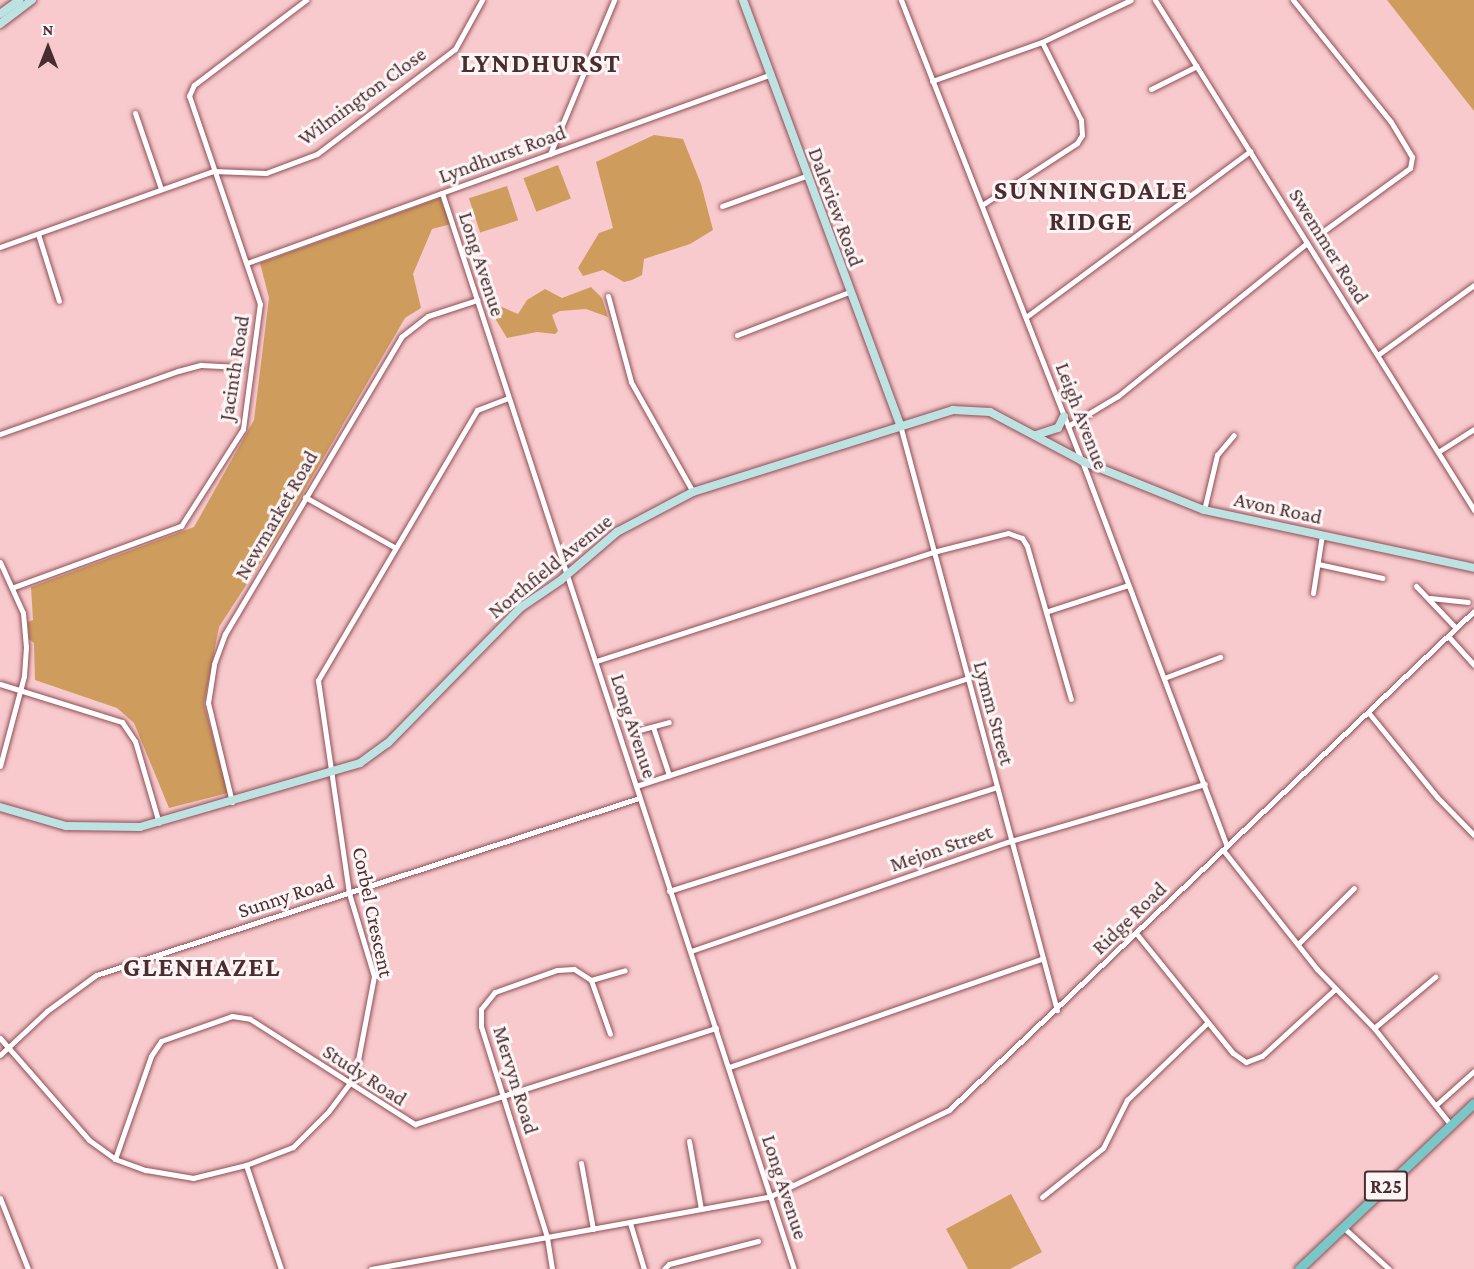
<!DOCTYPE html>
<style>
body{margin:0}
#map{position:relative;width:1474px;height:1269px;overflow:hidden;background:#f8cacd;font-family:"Crimson Pro",serif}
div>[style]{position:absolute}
.green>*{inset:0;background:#ce9d5d;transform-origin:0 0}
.roads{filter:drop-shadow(0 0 2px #8f4e56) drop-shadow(0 0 2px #8f4e56)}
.street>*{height:5px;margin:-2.5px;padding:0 2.5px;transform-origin:2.5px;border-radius:2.5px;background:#fff}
.secondary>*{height:8px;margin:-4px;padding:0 4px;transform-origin:4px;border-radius:4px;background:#bce3e2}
.primary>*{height:9px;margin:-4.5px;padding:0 4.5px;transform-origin:4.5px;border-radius:4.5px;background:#79c7c6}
span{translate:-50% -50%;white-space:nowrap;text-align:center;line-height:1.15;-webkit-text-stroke:6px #fef6f6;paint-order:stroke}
.shield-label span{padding:2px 4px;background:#fef6f6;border:2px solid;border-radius:4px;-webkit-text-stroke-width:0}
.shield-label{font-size:20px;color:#4a2d30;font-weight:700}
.street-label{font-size:21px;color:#4a2d30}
.district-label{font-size:27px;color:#4a2d30;font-weight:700;letter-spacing:1.5px}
.north{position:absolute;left:18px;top:18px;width:60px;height:60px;-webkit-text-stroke:4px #fef6f6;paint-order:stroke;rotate:0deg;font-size:16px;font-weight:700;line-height:24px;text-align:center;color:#4a2d30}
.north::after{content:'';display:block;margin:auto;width:21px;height:27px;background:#4a2d30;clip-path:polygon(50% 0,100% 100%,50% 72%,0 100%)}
</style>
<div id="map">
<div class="green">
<div style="clip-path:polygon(1387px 0,1474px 0,1474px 111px)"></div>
<div style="clip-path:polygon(654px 135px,683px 139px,701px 184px,713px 230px,690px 244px,644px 259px,642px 275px,632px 280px,624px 282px,603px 270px,583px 276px,578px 268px,599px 233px,613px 228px,596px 162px)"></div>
<div style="left:558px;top:165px;width:36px;height:37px;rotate:69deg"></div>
<div style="left:507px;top:186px;width:36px;height:40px;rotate:72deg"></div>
<div style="clip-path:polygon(440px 198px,451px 224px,432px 229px,413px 274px,421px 308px,405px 318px,279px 534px,219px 627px,204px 704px,228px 793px,169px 808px,134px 723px,117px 708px,35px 680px,34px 643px,29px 639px,28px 622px,33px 620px,31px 587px,194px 527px,254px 420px,269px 298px,260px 263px)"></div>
<div style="clip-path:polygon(591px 287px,602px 298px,608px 317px,586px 309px,560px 311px,552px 315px,558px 331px,555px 334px,537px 332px,507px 338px,490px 310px,502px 307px,518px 314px,527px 300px,545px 289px,562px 298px)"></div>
<div style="clip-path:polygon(1011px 1194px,1042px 1252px,1010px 1269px,968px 1269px,946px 1229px)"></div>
</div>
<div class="roads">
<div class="street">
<div style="left:901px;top:0;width:495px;rotate:68.6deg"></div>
<div style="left:1082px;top:461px;width:411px;rotate:69.4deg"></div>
<div style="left:1155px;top:0;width:602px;rotate:57.97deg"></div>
<div style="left:1293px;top:0;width:156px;rotate:51.2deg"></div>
<div style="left:1391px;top:122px;width:41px;rotate:59deg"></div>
<div style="left:1412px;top:157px;width:11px;rotate:100deg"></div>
<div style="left:1410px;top:168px;width:105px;rotate:143.9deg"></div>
<div style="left:932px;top:81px;width:117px;rotate:-19.5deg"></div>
<div style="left:1042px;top:42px;width:98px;rotate:-25.3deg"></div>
<div style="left:1151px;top:89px;width:51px;rotate:-26.6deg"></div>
<div style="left:135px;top:113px;width:80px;rotate:71.1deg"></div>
<div style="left:550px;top:154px;width:167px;rotate:-67.4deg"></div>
<div style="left:442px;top:193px;width:1132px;rotate:71.89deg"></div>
<div style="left:982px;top:205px;width:113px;rotate:-33.1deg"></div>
<div style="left:1077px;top:143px;width:9px;rotate:-58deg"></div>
<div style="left:1082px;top:135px;width:15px;rotate:-94deg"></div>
<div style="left:1081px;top:120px;width:87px;rotate:-116.6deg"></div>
<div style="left:722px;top:206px;width:89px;rotate:-19.7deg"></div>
<div style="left:38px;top:234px;width:70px;rotate:72.6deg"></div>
<div style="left:0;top:247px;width:226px;rotate:-19.6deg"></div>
<div style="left:213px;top:171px;width:53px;rotate:2.2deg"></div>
<div style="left:266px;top:173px;width:54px;rotate:-20.4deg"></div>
<div style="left:317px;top:154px;width:173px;rotate:-37.3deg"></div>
<div style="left:455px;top:49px;width:56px;rotate:-61.1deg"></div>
<div style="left:247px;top:263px;width:555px;rotate:-19.81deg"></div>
<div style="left:608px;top:296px;width:89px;rotate:75deg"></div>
<div style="left:631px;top:382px;width:126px;rotate:60.6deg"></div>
<div style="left:1026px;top:317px;width:279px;rotate:-36.5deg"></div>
<div style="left:737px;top:335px;width:120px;rotate:-21deg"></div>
<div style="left:1379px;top:354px;width:117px;rotate:-36deg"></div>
<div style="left:900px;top:425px;width:606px;rotate:74.98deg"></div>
<div style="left:1068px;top:426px;width:58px;rotate:-31deg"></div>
<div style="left:1118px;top:396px;width:243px;rotate:-39deg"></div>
<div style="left:0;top:434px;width:189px;rotate:-19.5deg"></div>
<div style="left:178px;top:371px;width:24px;rotate:-15deg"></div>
<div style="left:201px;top:365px;width:39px;rotate:3deg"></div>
<div style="left:1438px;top:452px;width:43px;rotate:-32.6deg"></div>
<div style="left:305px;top:497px;width:102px;rotate:29.3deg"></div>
<div style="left:1204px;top:510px;width:57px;rotate:-76.7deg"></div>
<div style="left:1217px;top:455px;width:26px;rotate:-50deg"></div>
<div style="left:0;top:562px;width:56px;rotate:65.7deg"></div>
<div style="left:23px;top:613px;width:34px;rotate:85deg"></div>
<div style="left:26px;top:647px;width:29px;rotate:94deg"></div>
<div style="left:24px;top:676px;width:93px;rotate:104.9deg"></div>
<div style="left:1318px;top:564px;width:66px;rotate:12.3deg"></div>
<div style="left:1416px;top:586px;width:58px;rotate:46.4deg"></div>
<div style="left:14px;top:587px;width:178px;rotate:-20.1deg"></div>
<div style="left:181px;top:526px;width:115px;rotate:-57.4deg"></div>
<div style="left:243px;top:429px;width:126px;rotate:-82.3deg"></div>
<div style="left:260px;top:304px;width:220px;rotate:-108.8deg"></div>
<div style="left:189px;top:96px;width:12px;rotate:-66deg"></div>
<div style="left:194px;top:85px;width:141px;rotate:-37.2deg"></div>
<div style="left:1313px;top:593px;width:59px;rotate:-81.2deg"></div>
<div style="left:1430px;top:598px;width:38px;rotate:6deg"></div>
<div style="left:1048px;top:611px;width:84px;rotate:-18deg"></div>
<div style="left:1448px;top:636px;width:39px;rotate:48deg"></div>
<div style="left:596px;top:661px;width:354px;rotate:-17.9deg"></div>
<div style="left:933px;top:552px;width:77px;rotate:-14.2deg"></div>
<div style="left:1008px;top:533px;width:15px;rotate:20deg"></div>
<div style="left:1022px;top:538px;width:9px;rotate:58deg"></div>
<div style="left:1027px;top:546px;width:159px;rotate:74deg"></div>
<div style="left:1164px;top:678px;width:60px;rotate:-20.6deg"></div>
<div style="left:0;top:684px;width:128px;rotate:17.3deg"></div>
<div style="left:122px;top:722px;width:23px;rotate:56deg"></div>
<div style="left:135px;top:741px;width:85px;rotate:73.7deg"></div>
<div style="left:1368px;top:712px;width:109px;rotate:50.9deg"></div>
<div style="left:1437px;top:797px;width:53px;rotate:45.8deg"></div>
<div style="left:653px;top:727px;width:51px;rotate:71.6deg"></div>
<div style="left:632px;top:732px;width:38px;rotate:-15deg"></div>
<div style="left:636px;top:786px;width:349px;rotate:-18deg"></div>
<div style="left:232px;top:802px;width:102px;rotate:-103.6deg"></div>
<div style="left:208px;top:703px;width:39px;rotate:-81deg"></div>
<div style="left:214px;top:664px;width:32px;rotate:-70deg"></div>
<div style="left:225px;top:634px;width:345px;rotate:-59.3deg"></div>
<div style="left:401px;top:337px;width:34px;rotate:-38deg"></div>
<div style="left:428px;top:316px;width:52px;rotate:-18.1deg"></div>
<div style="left:1223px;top:850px;width:152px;rotate:51.7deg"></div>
<div style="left:1317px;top:969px;width:82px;rotate:46deg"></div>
<div style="left:1374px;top:1028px;width:124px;rotate:51.6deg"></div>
<div style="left:669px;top:891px;width:343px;rotate:-17.6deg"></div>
<div style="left:1136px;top:933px;width:154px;rotate:51.1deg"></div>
<div style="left:1233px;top:1053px;width:16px;rotate:35deg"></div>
<div style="left:1246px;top:1062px;width:17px;rotate:-21deg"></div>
<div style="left:1262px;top:1056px;width:99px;rotate:-42.5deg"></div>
<div style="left:1298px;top:944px;width:79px;rotate:-45deg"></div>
<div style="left:691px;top:951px;width:338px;rotate:-19deg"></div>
<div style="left:1011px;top:841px;width:202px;rotate:-16.4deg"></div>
<div style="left:591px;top:980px;width:35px;rotate:-16deg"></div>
<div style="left:1374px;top:1028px;width:80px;rotate:-39.9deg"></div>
<div style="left:0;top:1038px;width:135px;rotate:48.9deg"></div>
<div style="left:89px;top:1140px;width:32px;rotate:36deg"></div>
<div style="left:115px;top:1159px;width:33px;rotate:20deg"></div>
<div style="left:146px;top:1170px;width:48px;rotate:9.7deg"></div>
<div style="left:193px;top:1178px;width:55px;rotate:-13.8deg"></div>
<div style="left:246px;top:1165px;width:50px;rotate:-21deg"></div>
<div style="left:293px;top:1147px;width:49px;rotate:-45deg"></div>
<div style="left:328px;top:1112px;width:35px;rotate:-53deg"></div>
<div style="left:349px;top:1084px;width:26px;rotate:-69deg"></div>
<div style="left:358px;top:1060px;width:86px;rotate:-79.2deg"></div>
<div style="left:374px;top:976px;width:87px;rotate:-106.8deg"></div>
<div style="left:349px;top:893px;width:215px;rotate:-98.3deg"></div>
<div style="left:318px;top:680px;width:313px;rotate:-59.5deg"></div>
<div style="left:477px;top:410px;width:33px;rotate:-21deg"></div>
<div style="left:0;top:1055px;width:64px;rotate:-43.1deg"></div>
<div style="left:47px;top:1011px;width:61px;rotate:-36.3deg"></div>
<div style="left:96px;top:975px;width:571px;rotate:-18.05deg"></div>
<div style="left:729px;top:1067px;width:332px;rotate:-19.1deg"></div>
<div style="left:1436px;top:1105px;width:51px;rotate:-41.8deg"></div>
<div style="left:689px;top:1141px;width:69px;rotate:80deg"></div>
<div style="left:115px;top:1159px;width:109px;rotate:-70.7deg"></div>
<div style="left:151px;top:1056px;width:18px;rotate:-56deg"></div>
<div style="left:161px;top:1041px;width:75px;rotate:-19.4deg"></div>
<div style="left:232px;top:1016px;width:18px;rotate:9deg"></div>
<div style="left:250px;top:1019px;width:196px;rotate:32.5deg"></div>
<div style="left:415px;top:1124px;width:316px;rotate:-17.7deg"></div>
<div style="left:581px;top:1163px;width:67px;rotate:79.7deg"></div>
<div style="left:246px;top:1165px;width:110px;rotate:71.4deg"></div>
<div style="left:1042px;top:1197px;width:78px;rotate:-38.8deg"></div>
<div style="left:1103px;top:1148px;width:54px;rotate:-63.4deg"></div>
<div style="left:1127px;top:1100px;width:112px;rotate:-43.9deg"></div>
<div style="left:0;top:1198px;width:76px;rotate:68.5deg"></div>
<div style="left:630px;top:1223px;width:48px;rotate:73.1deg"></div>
<div style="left:1343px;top:1227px;width:62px;rotate:42.4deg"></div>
<div style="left:371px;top:1269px;width:407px;rotate:-10.3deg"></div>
<div style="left:771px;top:1196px;width:198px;rotate:-25.8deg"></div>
<div style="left:949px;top:1110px;width:724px;rotate:-43.55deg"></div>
<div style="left:552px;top:1269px;width:32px;rotate:-99deg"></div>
<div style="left:547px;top:1237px;width:221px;rotate:-107.4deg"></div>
<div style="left:481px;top:1026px;width:17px;rotate:-90deg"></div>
<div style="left:481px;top:1009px;width:22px;rotate:-51deg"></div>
<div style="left:495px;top:992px;width:66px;rotate:-19.5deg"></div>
<div style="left:557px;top:970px;width:17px;rotate:-3deg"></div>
<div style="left:574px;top:969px;width:20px;rotate:33deg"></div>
<div style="left:591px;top:980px;width:57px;rotate:70.6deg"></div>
<div style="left:664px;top:1269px;width:7px;rotate:-45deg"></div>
<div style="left:669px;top:1264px;width:92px;rotate:-14.5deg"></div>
</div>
<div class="secondary">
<div style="left:743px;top:0;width:453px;rotate:69.7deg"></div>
<div style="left:0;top:14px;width:24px;rotate:-36deg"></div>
<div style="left:0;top:24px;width:40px;rotate:-37deg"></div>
<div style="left:1036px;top:435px;width:23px;rotate:-18deg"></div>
<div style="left:1058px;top:428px;width:13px;rotate:-63deg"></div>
<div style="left:0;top:807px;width:69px;rotate:16.1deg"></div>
<div style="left:66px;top:826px;width:74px;rotate:0.8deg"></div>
<div style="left:140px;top:827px;width:229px;rotate:-16.2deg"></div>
<div style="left:360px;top:763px;width:34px;rotate:-36deg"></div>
<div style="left:388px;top:743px;width:189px;rotate:-45.6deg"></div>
<div style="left:520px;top:608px;width:50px;rotate:-34.3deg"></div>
<div style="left:561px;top:580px;width:74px;rotate:-40.6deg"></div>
<div style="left:617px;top:532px;width:86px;rotate:-27.8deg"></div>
<div style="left:693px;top:492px;width:273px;rotate:-17.5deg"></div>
<div style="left:953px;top:410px;width:37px;rotate:3deg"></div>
<div style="left:990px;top:412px;width:104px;rotate:28deg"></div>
<div style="left:1082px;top:461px;width:131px;rotate:21.9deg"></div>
<div style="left:1204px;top:510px;width:276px;rotate:12.1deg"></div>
</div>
<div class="primary">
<div style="left:1299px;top:1269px;width:241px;rotate:-43.5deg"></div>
</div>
</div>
<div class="shield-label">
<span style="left:1386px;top:1186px">R25</span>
</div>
<div class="street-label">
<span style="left:362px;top:96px;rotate:-36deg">Wilmington Close</span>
<span style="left:502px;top:154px;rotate:-20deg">Lyndhurst Road</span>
<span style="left:836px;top:207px;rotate:70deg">Daleview Road</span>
<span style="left:1329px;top:246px;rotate:58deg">Swemmer Road</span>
<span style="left:482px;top:264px;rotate:72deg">Long Avenue</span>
<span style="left:234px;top:368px;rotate:-81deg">Jacinth Road</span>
<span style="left:1082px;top:416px;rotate:69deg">Leigh Avenue</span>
<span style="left:1278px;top:508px;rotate:12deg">Avon Road</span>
<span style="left:276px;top:515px;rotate:-60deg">Newmarket Road</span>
<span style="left:550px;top:566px;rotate:-39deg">Northfield Avenue</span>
<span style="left:994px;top:713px;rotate:75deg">Lymm Street</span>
<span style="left:634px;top:726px;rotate:72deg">Long Avenue</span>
<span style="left:941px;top:848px;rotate:-19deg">Mejon Street</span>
<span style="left:286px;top:896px;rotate:-18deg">Sunny Road</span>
<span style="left:373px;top:912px;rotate:78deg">Corbel Crescent</span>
<span style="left:1129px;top:918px;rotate:-44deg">Ridge Road</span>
<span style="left:365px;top:1075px;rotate:33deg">Study Road</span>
<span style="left:516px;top:1080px;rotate:73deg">Mervyn Road</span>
<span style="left:785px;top:1187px;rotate:72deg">Long Avenue</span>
</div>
<div class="district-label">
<span style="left:541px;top:64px">LYNDHURST</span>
<span style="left:1091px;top:206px">SUNNINGDALE<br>RIDGE</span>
<span style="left:202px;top:968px">GLENHAZEL</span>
</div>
<div class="north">N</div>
</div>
